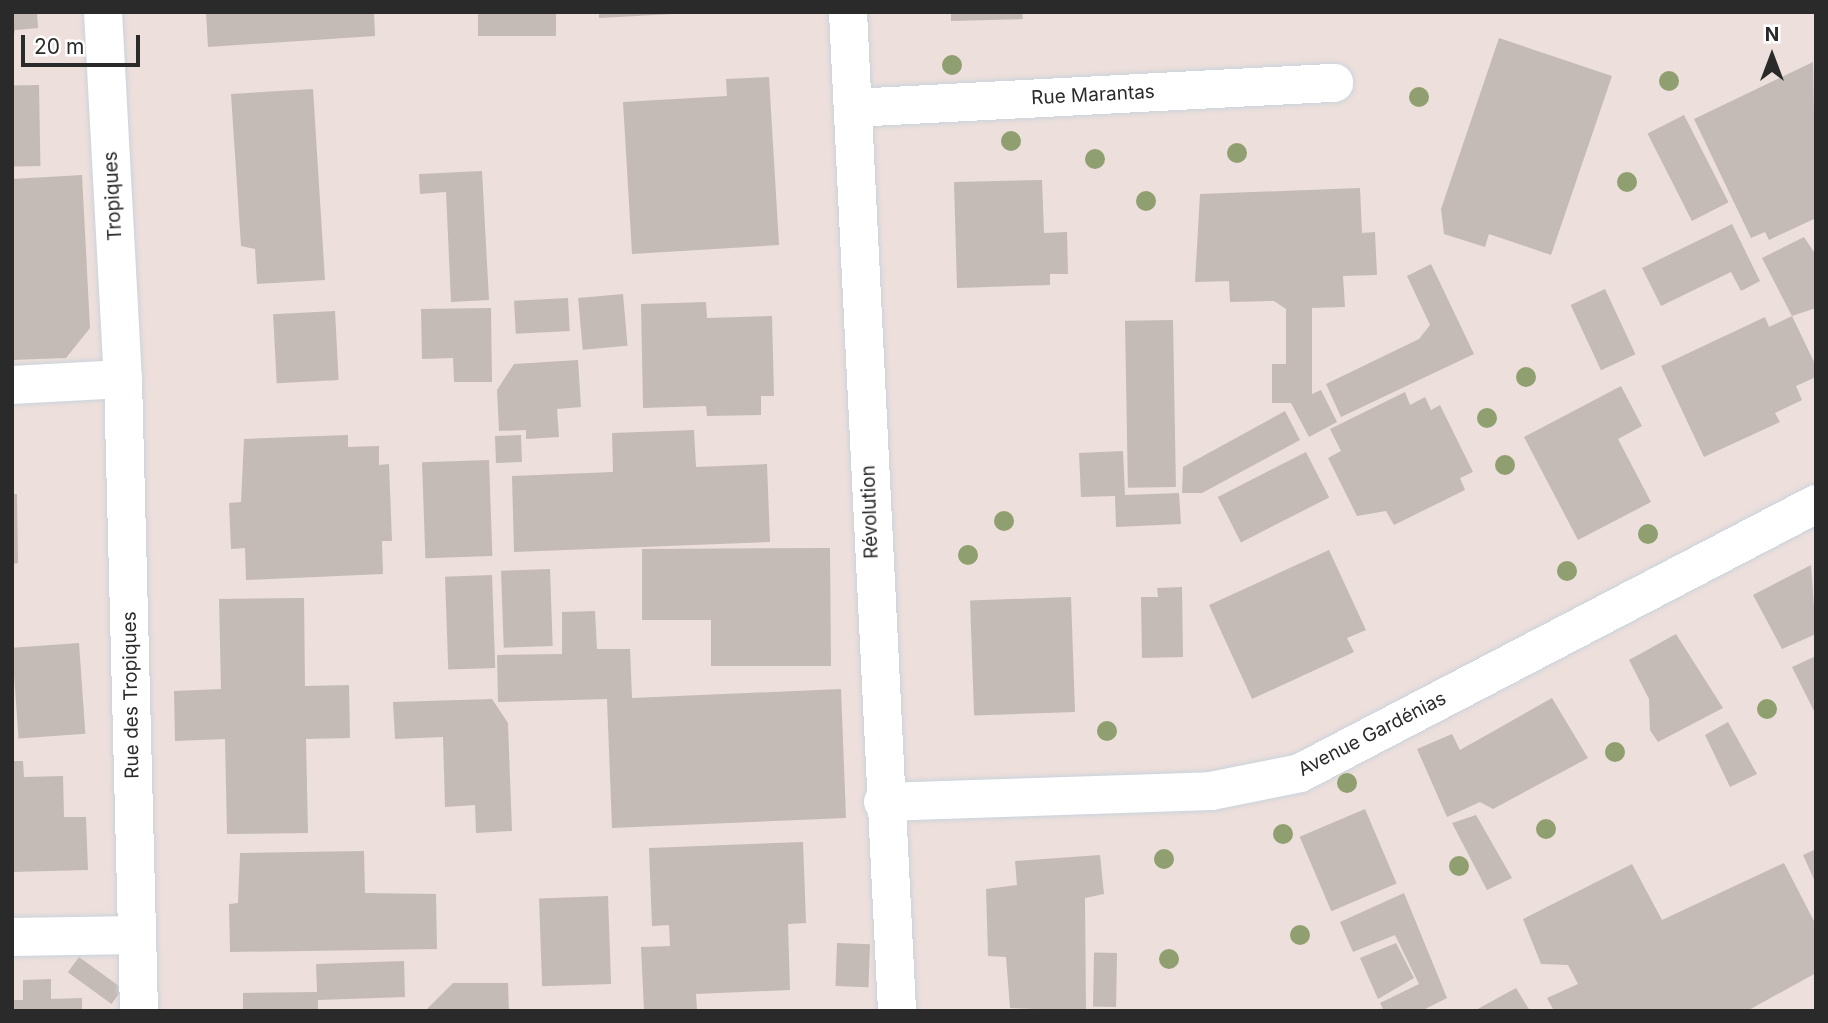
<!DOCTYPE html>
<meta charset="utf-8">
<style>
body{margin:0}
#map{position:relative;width:1828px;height:1023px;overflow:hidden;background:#eddfdb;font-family:Inter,sans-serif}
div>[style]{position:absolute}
.building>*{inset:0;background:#c4bbb6;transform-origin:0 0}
.roads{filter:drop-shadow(0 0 2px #c9d3dc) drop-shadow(0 0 2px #c9d3dc)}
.minor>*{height:38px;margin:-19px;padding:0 19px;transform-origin:19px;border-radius:19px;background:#fff}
.tertiary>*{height:38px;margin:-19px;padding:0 19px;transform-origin:19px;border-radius:19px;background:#fff}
.trees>*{width:20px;height:20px;margin:-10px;border-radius:50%;background:#909f6f}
span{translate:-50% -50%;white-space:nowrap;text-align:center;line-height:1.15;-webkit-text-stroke:6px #fff;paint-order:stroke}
.street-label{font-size:19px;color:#2a2a2a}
.frame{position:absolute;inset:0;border:14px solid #2a2a2a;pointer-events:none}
.north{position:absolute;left:1737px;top:21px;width:70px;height:70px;-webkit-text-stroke:5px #fff;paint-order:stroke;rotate:0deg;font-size:19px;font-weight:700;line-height:28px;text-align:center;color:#2a2a2a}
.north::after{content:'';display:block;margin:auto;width:24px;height:32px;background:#2a2a2a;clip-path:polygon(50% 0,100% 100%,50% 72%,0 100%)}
.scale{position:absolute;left:21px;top:35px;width:119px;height:32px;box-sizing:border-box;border:4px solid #2a2a2a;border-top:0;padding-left:9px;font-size:21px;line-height:24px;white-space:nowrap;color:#2a2a2a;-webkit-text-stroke:5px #fff;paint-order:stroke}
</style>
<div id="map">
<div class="building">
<div style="clip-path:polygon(12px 12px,37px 12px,38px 28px,15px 30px,12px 42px)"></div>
<div style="clip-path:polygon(206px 12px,374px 12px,375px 36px,208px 47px)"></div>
<div style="left:478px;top:12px;width:78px;height:24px"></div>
<div style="clip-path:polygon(599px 12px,673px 12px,673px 14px,599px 18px)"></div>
<div style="clip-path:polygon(951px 12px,1022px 12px,1023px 19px,951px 21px)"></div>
<div style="clip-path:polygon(1499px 38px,1612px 76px,1551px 255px,1489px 234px,1485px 247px,1444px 234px,1441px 209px)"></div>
<div style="clip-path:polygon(1813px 62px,1816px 218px,1769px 240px,1765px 232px,1751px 238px,1694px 119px)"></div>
<div style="clip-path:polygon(769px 77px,779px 245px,632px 254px,623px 102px,727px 96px,726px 79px)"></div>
<div style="left:39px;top:85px;width:81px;height:27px;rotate:89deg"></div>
<div style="clip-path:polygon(313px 89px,325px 280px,257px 284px,255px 249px,241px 246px,231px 94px)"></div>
<div style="left:1684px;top:115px;width:98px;height:41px;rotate:63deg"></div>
<div style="clip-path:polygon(482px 171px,489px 300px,451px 302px,446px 192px,420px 194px,419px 174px)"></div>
<div style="clip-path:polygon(82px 175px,90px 328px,66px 358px,12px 360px,12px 179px)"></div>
<div style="clip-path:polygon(1042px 180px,1044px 233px,1067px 232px,1068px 274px,1050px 274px,1050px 285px,957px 288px,954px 182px)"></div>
<div style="clip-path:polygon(1360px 188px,1362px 233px,1375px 232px,1377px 275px,1343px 276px,1345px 307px,1312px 308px,1312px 394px,1321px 390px,1337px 422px,1309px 437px,1291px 403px,1272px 403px,1272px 364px,1286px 364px,1286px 309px,1274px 301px,1230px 302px,1229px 281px,1195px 282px,1200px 194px)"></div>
<div style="clip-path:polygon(1732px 224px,1760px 281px,1741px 291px,1731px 272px,1661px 306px,1642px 268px)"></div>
<div style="clip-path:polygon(1804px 237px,1816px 255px,1816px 308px,1792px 316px,1762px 258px)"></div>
<div style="clip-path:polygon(1431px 264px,1474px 354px,1341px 417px,1326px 384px,1419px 339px,1430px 325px,1407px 276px)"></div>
<div style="left:1605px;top:289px;width:72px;height:38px;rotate:65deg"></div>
<div style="left:623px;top:294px;width:52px;height:45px;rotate:85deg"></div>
<div style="left:568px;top:298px;width:33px;height:54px;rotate:87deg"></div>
<div style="clip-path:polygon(706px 302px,707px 318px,772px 316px,774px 396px,761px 396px,761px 415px,707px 416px,706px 406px,643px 408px,641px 304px)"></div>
<div style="clip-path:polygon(491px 308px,492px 382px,454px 382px,453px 358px,422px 359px,421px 309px)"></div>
<div style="left:335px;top:311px;width:69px;height:62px;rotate:87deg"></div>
<div style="clip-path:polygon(1792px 316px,1816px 366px,1816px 377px,1796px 386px,1802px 400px,1775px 413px,1780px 422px,1704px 457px,1661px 366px,1765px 317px,1769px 327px)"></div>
<div style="left:1173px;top:320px;width:167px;height:48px;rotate:89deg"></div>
<div style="clip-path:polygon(578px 360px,581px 407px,557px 409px,559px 437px,526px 439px,526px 430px,499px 431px,497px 390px,514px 364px)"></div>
<div style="clip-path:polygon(1621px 386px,1642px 426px,1618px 439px,1651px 502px,1578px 540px,1524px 437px)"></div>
<div style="clip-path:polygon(1405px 392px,1410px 405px,1425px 397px,1431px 410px,1440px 405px,1473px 472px,1460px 478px,1465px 490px,1394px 525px,1386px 511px,1357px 516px,1328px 458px,1341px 451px,1330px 429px)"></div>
<div style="clip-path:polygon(1285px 411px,1300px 440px,1202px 493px,1182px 493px,1183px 467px)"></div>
<div style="clip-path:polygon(694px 430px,696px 467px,767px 464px,770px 542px,514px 552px,512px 476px,613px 472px,612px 433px)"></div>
<div style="clip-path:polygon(348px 435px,348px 447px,379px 446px,379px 465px,389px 464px,392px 541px,382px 541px,383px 574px,246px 580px,245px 548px,231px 549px,229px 503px,241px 502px,244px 439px)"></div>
<div style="left:521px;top:435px;width:27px;height:26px;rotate:88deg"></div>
<div style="clip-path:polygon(1123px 451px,1125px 495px,1179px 493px,1181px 524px,1116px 527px,1115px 496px,1081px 497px,1079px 453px)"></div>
<div style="left:1306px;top:452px;width:51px;height:99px;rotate:63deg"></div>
<div style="left:489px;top:460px;width:96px;height:67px;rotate:88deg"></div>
<div style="clip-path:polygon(12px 494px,17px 494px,18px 563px,12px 564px)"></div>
<div style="clip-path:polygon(830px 548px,831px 666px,711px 666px,711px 620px,642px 620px,642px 549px)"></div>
<div style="clip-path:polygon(1329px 550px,1366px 630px,1347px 638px,1354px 652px,1252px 699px,1209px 605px)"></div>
<div style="clip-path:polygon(1811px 565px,1816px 634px,1782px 649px,1753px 595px)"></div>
<div style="left:550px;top:569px;width:77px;height:49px;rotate:88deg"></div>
<div style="left:492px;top:575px;width:93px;height:47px;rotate:88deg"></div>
<div style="clip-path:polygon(1182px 587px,1183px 657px,1142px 658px,1141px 597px,1158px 597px,1157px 588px)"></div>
<div style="left:1071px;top:597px;width:115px;height:101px;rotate:88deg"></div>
<div style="clip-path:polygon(304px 598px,305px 686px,349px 685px,350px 738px,306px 739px,308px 833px,227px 834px,225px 739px,175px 741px,174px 691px,221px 689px,219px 599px)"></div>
<div style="clip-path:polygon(595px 611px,597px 649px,630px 649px,632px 698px,841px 689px,846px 818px,612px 828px,607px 699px,498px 702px,497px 655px,562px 654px,562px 612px)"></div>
<div style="clip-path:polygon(1676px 634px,1723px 708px,1658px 742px,1650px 730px,1649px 699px,1629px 660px)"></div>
<div style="left:79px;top:643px;width:91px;height:67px;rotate:86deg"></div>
<div style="clip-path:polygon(1816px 656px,1816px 715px,1792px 667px)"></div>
<div style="clip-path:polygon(1552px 698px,1588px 758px,1493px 809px,1480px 802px,1447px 817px,1417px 749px,1452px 734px,1460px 750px)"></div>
<div style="clip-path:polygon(492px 699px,508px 723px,512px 831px,476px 833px,475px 805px,445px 807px,443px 737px,395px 739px,393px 702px)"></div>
<div style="clip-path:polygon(1728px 722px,1757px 774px,1730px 787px,1705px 735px)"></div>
<div style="clip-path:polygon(12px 761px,23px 761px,24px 777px,63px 776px,64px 817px,86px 817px,88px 870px,12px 872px)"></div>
<div style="left:1365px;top:809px;width:81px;height:71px;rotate:67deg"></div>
<div style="clip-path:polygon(1476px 815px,1512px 878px,1487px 890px,1452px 823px)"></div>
<div style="clip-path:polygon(803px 842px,806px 923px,788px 924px,790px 990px,696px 994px,697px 1010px,644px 1011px,641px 947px,670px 946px,669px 925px,652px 926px,649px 848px)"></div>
<div style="clip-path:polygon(1816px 849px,1816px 884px,1803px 855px)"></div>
<div style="clip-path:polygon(364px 851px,365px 893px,436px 894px,437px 949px,230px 952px,229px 904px,238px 903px,240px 853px)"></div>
<div style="clip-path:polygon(1100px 855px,1104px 894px,1085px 898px,1086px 1011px,1010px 1008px,1006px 957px,988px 956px,986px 889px,1017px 885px,1015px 861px)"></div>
<div style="clip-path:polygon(1784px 863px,1816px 925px,1816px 973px,1747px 1011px,1554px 1011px,1547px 998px,1578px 984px,1568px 965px,1541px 964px,1523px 919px,1632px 864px,1662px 920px)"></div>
<div style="clip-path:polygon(1404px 893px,1447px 998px,1421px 1011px,1384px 1011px,1380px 1003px,1419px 984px,1395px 935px,1353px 952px,1340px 922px)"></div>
<div style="left:608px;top:896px;width:88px;height:69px;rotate:88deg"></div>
<div style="left:837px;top:943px;width:33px;height:43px;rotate:2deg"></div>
<div style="clip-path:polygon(1396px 943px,1414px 978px,1378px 999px,1360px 958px)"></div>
<div style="left:1117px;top:953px;width:54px;height:23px;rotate:91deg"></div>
<div style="left:79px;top:957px;width:54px;height:19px;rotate:36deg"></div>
<div style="clip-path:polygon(404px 961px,405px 997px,318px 1000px,318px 1011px,243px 1011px,243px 993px,317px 992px,316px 964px)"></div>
<div style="clip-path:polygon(51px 979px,51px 999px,82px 998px,82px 1011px,12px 1011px,12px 1000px,23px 1000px,23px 980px)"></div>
<div style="clip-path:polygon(453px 983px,508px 983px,509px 1011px,425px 1011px)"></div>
<div style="clip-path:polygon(1516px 988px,1530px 1011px,1474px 1011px)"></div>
</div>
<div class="roads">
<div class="minor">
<div style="left:103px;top:12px;width:368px;rotate:86.9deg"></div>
<div style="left:123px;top:379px;width:632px;rotate:88.55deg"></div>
<div style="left:853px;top:108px;width:482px;rotate:-3deg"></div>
<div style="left:12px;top:385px;width:111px;rotate:-3.1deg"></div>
<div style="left:883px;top:802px;width:328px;rotate:-1.9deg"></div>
<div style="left:1211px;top:791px;width:91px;rotate:-11.4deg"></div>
<div style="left:1300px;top:773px;width:582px;rotate:-27.53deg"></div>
<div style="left:12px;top:937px;width:124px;rotate:-0.9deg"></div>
</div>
<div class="tertiary">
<div style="left:848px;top:12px;width:1000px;rotate:87.19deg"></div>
</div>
</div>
<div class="trees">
<div style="left:952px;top:65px"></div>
<div style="left:1669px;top:81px"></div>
<div style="left:1419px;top:97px"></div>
<div style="left:1011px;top:141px"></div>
<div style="left:1237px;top:153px"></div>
<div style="left:1095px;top:159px"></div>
<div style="left:1627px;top:182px"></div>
<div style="left:1146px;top:201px"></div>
<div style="left:1526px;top:377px"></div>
<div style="left:1487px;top:418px"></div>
<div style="left:1505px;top:465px"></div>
<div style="left:1004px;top:521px"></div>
<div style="left:1648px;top:534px"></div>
<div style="left:968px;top:555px"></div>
<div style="left:1567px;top:571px"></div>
<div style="left:1767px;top:709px"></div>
<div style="left:1107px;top:731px"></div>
<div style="left:1615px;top:752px"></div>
<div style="left:1347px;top:783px"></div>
<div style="left:1546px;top:829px"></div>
<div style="left:1283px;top:834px"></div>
<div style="left:1164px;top:859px"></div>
<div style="left:1459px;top:866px"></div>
<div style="left:1300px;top:935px"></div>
<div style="left:1169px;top:959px"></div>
</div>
<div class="street-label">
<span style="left:1093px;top:95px;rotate:-3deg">Rue Marantas</span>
<span style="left:113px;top:196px;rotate:-93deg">Tropiques</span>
<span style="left:870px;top:512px;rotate:-92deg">Révolution</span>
<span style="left:131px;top:695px;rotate:-91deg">Rue des Tropiques</span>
<span style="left:1372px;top:734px;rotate:-27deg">Avenue Gardénias</span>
</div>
<div class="frame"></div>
<div class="north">N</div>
<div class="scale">20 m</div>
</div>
